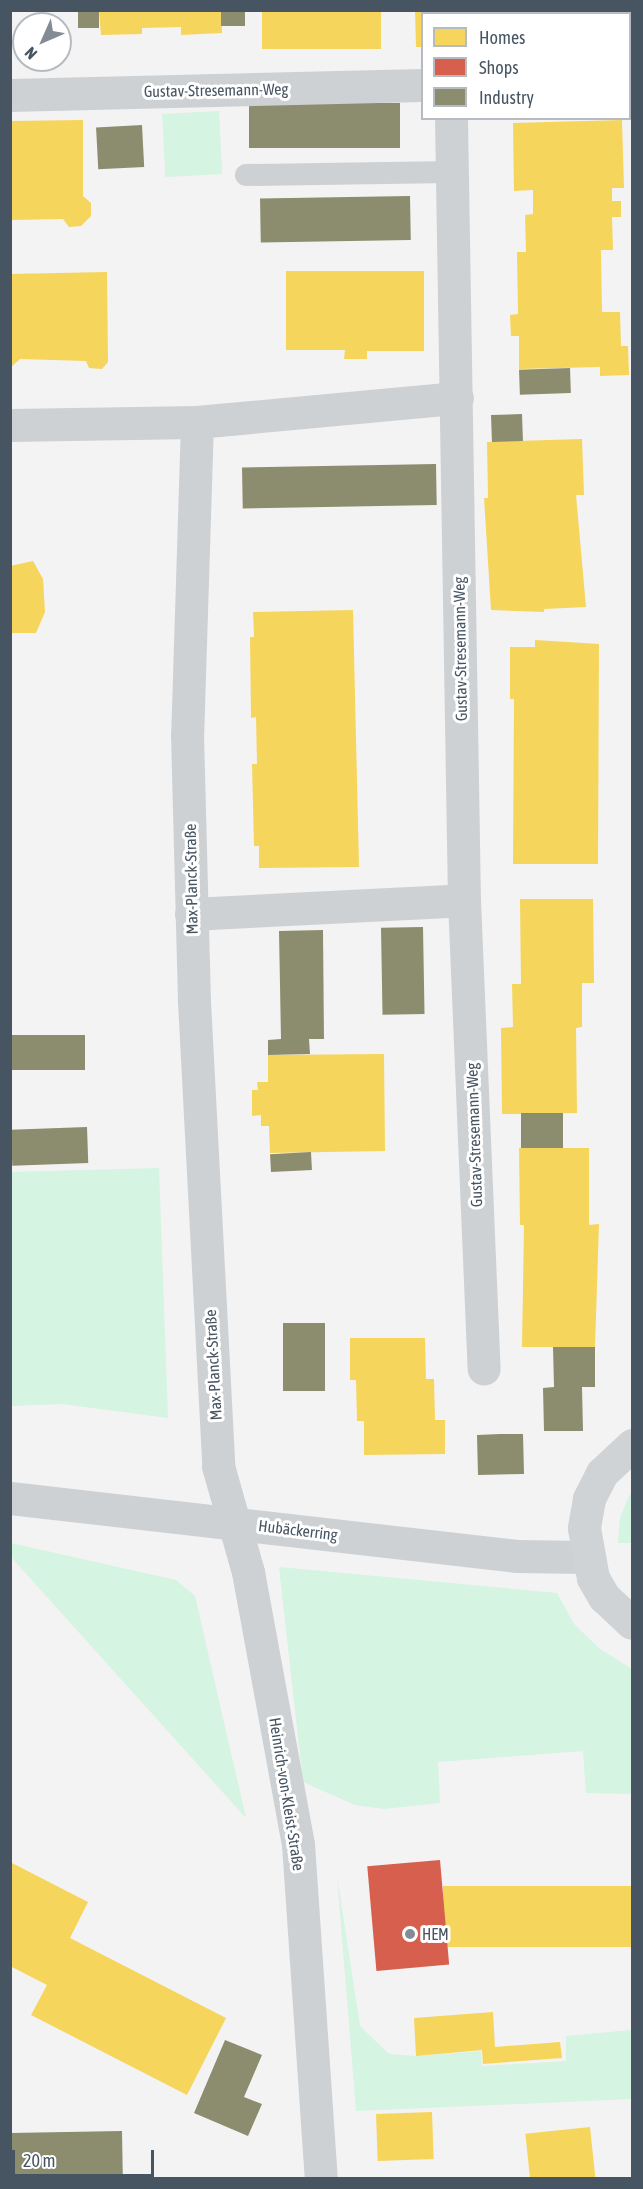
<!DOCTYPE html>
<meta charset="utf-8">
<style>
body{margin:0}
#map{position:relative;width:643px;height:2189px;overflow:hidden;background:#f3f3f3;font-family:"Asap Condensed",sans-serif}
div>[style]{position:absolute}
.green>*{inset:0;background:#d5f4e1;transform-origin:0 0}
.homes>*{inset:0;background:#f6d55c;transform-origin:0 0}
.shops>*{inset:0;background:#d6604d;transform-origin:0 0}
.industry>*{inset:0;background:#8c8c6e;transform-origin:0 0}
.lane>*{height:22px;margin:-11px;padding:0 11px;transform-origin:11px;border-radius:11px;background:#ced1d4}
.street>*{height:33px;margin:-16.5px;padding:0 16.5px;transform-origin:16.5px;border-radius:16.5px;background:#ced1d4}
.secondary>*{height:33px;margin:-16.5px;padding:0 16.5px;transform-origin:16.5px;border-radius:16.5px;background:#cfd3d6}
.dots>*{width:16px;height:16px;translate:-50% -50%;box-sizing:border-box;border:3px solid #fff;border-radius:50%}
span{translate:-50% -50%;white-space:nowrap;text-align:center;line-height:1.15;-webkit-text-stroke:6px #fff;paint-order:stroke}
.street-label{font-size:16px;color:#475562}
.poi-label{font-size:16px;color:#475562}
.left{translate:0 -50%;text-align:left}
.frame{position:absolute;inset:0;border:12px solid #475562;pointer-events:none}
.legend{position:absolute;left:421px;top:12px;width:210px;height:108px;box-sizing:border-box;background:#fff;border:2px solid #b5bbc0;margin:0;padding:8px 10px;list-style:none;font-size:18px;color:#475562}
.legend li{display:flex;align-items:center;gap:12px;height:30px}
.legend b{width:30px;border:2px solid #b5bbc0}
.north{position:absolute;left:12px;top:12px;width:60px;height:60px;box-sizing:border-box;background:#fff;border:2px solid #b5bbc0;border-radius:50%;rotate:225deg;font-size:16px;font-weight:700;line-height:24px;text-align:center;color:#475562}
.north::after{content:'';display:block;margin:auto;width:21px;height:27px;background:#838c95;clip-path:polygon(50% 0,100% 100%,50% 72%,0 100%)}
.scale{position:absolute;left:12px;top:2150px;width:142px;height:27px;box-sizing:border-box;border:3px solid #475562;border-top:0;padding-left:8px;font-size:18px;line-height:21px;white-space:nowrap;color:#475562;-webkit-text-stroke:4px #fff;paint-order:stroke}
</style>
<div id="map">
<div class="green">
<div style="left:219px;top:111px;width:63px;height:57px;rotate:87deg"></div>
<div style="clip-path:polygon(159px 1168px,168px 1418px,62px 1404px,11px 1406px,11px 1172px)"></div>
<div style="clip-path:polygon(632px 1490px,632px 1543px,618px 1543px,620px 1517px)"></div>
<div style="clip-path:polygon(11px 1543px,176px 1580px,195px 1596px,246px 1818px,11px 1557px)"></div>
<div style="clip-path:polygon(279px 1567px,557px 1593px,574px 1624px,600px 1649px,632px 1669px,632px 1794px,586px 1793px,583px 1751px,438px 1762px,440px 1803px,384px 1809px,355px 1805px,303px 1782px)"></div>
<div style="clip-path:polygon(337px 1876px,360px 2026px,389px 2054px,416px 2056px,481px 2051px,482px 2066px,566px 2061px,566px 2036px,632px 2030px,632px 2099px,356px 2111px)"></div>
</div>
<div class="homes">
<div style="clip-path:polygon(99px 10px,221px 10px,222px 33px,181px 35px,181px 27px,142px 28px,142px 34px,101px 35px)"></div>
<div style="left:262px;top:10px;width:119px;height:39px"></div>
<div style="clip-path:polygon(415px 10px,472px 10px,472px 14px,422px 14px,422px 47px,416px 47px)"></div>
<div style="clip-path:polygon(514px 10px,632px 10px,632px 49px,630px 14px)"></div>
<div style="clip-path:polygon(83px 120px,83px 196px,91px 203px,91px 216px,81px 226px,69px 227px,63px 219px,10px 220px,10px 121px)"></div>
<div style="clip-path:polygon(622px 120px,624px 188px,612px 188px,612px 201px,621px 201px,621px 217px,612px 217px,613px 250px,601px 250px,602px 312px,620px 312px,621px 346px,628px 346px,629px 375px,600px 376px,600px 367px,519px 369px,519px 336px,511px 336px,510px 315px,518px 314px,517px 252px,526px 252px,525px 215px,533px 214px,533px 190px,514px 191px,513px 123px)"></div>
<div style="clip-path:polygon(286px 271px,424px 271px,424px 351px,367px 351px,367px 359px,344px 359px,345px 350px,286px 350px)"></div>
<div style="clip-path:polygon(107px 272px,108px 362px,102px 369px,89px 368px,86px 361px,20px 359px,10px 368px,10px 274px)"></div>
<div style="clip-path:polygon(582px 439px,584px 495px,576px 495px,586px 607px,544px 609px,544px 612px,491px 610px,484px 498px,488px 498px,487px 442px)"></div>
<div style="clip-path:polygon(33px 561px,43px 579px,45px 612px,36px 633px,10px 633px,10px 566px)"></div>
<div style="clip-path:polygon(353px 610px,359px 867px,259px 868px,259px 846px,254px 846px,252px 764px,257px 764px,256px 717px,251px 718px,250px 637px,254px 637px,253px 612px)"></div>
<div style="clip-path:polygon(535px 640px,599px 644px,598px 864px,513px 864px,514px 699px,510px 699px,510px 647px,535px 647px)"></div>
<div style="clip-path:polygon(520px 899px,593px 899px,594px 983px,582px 983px,582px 1027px,576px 1028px,577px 1113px,502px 1114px,501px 1028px,513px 1027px,512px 984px,521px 984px)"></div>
<div style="clip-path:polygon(384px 1054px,385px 1151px,270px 1153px,269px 1126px,261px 1126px,261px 1115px,252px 1116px,252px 1090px,258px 1090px,257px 1082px,268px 1082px,268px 1055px)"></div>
<div style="clip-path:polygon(519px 1148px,589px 1148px,589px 1225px,599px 1224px,595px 1347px,522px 1347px,524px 1225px,520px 1225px)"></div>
<div style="clip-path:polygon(350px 1338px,425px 1338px,426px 1379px,434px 1379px,435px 1420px,445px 1420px,445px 1454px,364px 1455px,364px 1421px,357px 1421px,356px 1380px,350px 1380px)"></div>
<div style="clip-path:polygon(10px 1862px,88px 1902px,70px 1938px,226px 2018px,187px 2095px,31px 2015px,47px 1985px,10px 1966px)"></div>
<div style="left:632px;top:1886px;width:61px;height:189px;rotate:90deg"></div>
<div style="clip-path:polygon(493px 2012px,495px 2047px,560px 2042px,562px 2058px,483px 2064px,482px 2050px,416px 2056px,414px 2018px)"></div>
<div style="left:432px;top:2112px;width:47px;height:56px;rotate:88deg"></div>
<div style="left:590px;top:2127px;width:51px;height:65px;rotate:84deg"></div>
</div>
<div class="shops">
<div style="left:440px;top:1860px;width:105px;height:73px;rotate:85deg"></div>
</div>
<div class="industry">
<div style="left:78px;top:10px;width:21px;height:18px"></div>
<div style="left:221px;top:10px;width:24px;height:16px"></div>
<div style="left:630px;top:49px;width:2px;height:46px"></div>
<div style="left:400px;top:103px;width:45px;height:151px;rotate:90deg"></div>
<div style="left:142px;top:125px;width:42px;height:46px;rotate:87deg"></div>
<div style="left:410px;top:196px;width:44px;height:150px;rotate:89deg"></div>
<div style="left:570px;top:368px;width:25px;height:51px;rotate:88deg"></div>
<div style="left:522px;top:414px;width:27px;height:31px;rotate:88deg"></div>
<div style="left:436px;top:464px;width:41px;height:194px;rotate:89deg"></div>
<div style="left:423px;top:927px;width:87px;height:42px;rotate:89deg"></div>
<div style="clip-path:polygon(323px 930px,324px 1039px,309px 1039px,310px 1054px,268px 1055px,268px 1040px,281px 1039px,279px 931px)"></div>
<div style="left:85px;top:1035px;width:35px;height:75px;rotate:90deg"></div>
<div style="left:521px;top:1113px;width:42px;height:35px"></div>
<div style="left:87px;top:1127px;width:36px;height:76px;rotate:88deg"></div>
<div style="left:311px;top:1152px;width:18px;height:41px;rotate:87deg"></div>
<div style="left:283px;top:1323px;width:42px;height:68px"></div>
<div style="clip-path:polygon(553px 1347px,595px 1347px,595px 1387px,582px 1387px,583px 1431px,544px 1431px,543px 1388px,554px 1387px)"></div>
<div style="clip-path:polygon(500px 1434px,523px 1434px,524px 1474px,478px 1475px,477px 1435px)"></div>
<div style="clip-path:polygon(225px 2040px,262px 2055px,244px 2097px,262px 2104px,248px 2136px,194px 2113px)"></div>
<div style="left:122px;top:2131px;width:44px;height:112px;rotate:89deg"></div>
</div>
<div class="lane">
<div style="left:246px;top:175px;width:206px;rotate:-0.8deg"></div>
</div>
<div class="street">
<div style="left:10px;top:95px;width:412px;rotate:-1.4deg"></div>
<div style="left:451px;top:118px;width:782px;rotate:89.05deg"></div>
<div style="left:464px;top:900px;width:469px;rotate:87.6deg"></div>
<div style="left:197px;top:422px;width:261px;rotate:-5.3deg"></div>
<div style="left:10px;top:425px;width:187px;rotate:-0.9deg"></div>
<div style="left:197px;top:422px;width:312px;rotate:91.8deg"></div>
<div style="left:187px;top:734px;width:267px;rotate:88.5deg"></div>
<div style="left:194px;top:1001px;width:466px;rotate:87deg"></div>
<div style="left:218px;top:1466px;width:110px;rotate:74.2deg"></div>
<div style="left:248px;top:1572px;width:277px;rotate:79.6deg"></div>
<div style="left:298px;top:1844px;width:335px;rotate:86.1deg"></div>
<div style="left:191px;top:914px;width:273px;rotate:-2.9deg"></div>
<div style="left:10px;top:1498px;width:510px;rotate:6.53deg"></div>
<div style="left:517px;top:1556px;width:69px;rotate:0.8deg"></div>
</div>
<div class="secondary">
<div style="left:632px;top:1445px;width:41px;rotate:137deg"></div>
<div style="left:602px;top:1473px;width:29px;rotate:117deg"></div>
<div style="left:589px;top:1499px;width:29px;rotate:100deg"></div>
<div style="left:584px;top:1528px;width:51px;rotate:79.8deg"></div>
<div style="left:593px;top:1578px;width:22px;rotate:60deg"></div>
<div style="left:604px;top:1597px;width:38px;rotate:43deg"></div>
</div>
<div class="dots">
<div style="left:410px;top:1934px;background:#838c95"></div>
</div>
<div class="street-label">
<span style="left:216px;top:90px;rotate:-1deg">Gustav-Stresemann-Weg</span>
<span style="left:460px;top:649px;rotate:-91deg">Gustav-Stresemann-Weg</span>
<span style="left:191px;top:879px;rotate:-91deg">Max-Planck-Straße</span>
<span style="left:474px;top:1135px;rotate:-92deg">Gustav-Stresemann-Weg</span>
<span style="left:213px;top:1365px;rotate:-93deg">Max-Planck-Straße</span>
<span style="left:298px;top:1530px;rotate:7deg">Hubäckerring</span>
<span style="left:287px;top:1794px;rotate:81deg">Heinrich-von-Kleist-Straße</span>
</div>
<div class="poi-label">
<span class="left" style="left:422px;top:1934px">HEM</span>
</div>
<div class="frame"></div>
<ul class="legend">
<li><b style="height:16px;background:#f6d55c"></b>Homes</li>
<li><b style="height:16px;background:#d6604d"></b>Shops</li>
<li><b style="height:16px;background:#8c8c6e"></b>Industry</li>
</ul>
<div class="north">N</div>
<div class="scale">20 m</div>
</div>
